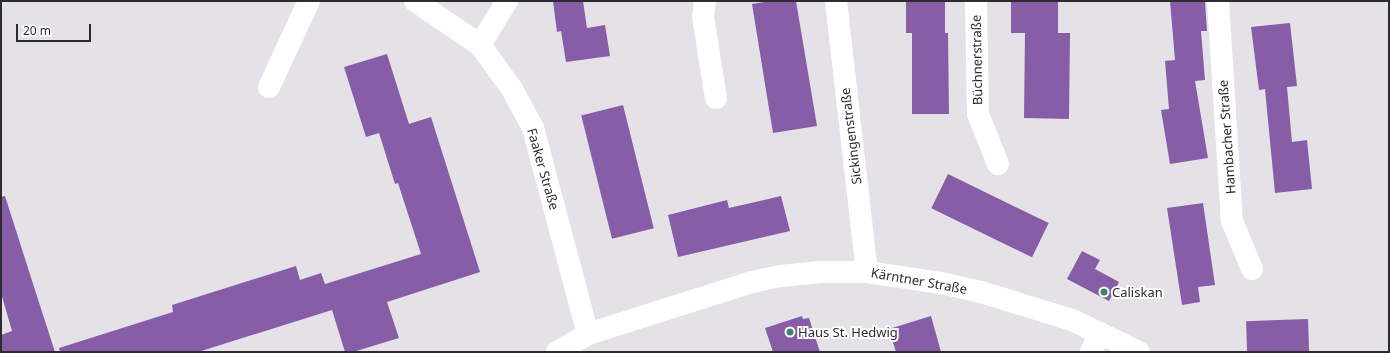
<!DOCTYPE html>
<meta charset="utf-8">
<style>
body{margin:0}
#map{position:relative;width:1390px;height:353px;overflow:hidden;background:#e4e1e7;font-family:"Noto Sans",sans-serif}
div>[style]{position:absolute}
.building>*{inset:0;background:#885da8;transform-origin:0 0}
.minor>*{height:22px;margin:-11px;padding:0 11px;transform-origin:11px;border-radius:11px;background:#fff}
.dots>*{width:11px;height:11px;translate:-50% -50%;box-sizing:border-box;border:2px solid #fff;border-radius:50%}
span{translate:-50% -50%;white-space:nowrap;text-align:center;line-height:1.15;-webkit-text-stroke:4px #fff;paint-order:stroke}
.street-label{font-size:13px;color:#2c2b2d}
.poi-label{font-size:13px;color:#2c2b2d}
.left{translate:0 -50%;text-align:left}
.frame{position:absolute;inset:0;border:2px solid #2c2b2d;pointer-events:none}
.scale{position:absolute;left:16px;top:24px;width:75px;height:18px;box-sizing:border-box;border:2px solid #2c2b2d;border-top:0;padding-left:5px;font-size:12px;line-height:14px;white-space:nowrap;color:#2c2b2d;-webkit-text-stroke:3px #fff;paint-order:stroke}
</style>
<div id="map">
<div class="building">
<div style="clip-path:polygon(553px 1px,583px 1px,587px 28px,605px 25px,610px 56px,566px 62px,561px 31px,557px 32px)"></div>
<div style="clip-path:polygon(771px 1px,796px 1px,817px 126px,773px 133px,752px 4px)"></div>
<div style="clip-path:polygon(906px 1px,945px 1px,945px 33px,948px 33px,949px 114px,912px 114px,912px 33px,906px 33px)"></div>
<div style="clip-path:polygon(1011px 1px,1058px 1px,1058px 33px,1070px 33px,1069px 119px,1024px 118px,1025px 33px,1011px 33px)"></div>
<div style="clip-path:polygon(1170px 1px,1205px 1px,1207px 31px,1201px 31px,1205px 80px,1195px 81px,1208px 158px,1170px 164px,1161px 110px,1169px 109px,1165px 61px,1175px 60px)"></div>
<div style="clip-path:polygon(1290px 23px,1297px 86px,1287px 87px,1292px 142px,1307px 140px,1312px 189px,1275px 193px,1265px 89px,1259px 90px,1251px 27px)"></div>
<div style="clip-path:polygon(387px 54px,409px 124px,431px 117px,480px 272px,387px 302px,399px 338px,353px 352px,345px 352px,332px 310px,198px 352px,60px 352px,59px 348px,173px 312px,172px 305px,296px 266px,300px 280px,321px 273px,325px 284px,421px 254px,398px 183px,395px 184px,379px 133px,366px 137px,344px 67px)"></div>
<div style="left:623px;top:105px;width:127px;height:43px;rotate:76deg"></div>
<div style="left:948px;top:174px;width:112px;height:38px;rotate:26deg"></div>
<div style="clip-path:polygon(5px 196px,35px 290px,55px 352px,1px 352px,1px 335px,12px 331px,1px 293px,1px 197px)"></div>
<div style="clip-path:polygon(781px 196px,790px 231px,678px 257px,668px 215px,727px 200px,729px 208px)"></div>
<div style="clip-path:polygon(1203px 203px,1215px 285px,1198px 287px,1200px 302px,1182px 305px,1167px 208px)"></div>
<div style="clip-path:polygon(1082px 251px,1100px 260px,1095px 269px,1119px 282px,1109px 301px,1067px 279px)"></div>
<div style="clip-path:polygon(802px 316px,803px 319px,809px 318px,820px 352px,773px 352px,765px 328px)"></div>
<div style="clip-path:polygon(931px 316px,941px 352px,896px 352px,889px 329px)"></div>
<div style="left:1308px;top:319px;width:33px;height:62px;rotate:88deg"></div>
</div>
<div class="minor">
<div style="left:415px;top:1px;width:78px;rotate:34.1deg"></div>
<div style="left:480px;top:45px;width:54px;rotate:54deg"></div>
<div style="left:512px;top:89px;width:44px;rotate:61.7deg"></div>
<div style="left:533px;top:128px;width:213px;rotate:75.1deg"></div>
<div style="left:705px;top:1px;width:16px;rotate:97deg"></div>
<div style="left:703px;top:17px;width:82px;rotate:80.9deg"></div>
<div style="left:836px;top:1px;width:273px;rotate:83.5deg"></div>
<div style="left:976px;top:1px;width:113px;rotate:89deg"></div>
<div style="left:978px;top:114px;width:54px;rotate:68.2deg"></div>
<div style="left:1218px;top:1px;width:220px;rotate:86.4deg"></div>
<div style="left:1232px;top:221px;width:52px;rotate:67.4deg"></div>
<div style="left:480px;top:45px;width:52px;rotate:-58.5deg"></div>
<div style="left:269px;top:87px;width:95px;rotate:-65.1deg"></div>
<div style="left:557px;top:352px;width:36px;rotate:-30deg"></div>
<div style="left:588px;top:334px;width:172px;rotate:-17.6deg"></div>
<div style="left:752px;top:282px;width:29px;rotate:-12deg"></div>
<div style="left:780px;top:276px;width:40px;rotate:-5.7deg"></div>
<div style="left:820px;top:272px;width:47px"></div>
<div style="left:867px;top:272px;width:75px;rotate:8.5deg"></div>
<div style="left:941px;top:283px;width:41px;rotate:12.7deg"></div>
<div style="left:981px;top:292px;width:95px;rotate:17.1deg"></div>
<div style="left:1072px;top:320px;width:74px;rotate:25.5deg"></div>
<div style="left:1091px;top:352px;width:21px;rotate:-65deg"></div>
</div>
<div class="dots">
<div style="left:1104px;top:292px;background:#3f806f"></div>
<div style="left:790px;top:332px;background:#3f806f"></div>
</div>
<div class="street-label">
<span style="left:977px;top:60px;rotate:-91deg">Büchnerstraße</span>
<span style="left:851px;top:136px;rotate:-97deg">Sickingenstraße</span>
<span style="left:1227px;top:137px;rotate:-94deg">Hambacher Straße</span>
<span style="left:543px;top:169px;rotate:74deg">Faaker Straße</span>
<span style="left:919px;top:281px;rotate:10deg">Kärntner Straße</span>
</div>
<div class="poi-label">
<span class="left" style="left:1112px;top:292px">Caliskan</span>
<span class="left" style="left:798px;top:332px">Haus St. Hedwig</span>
</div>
<div class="frame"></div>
<div class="scale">20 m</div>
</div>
